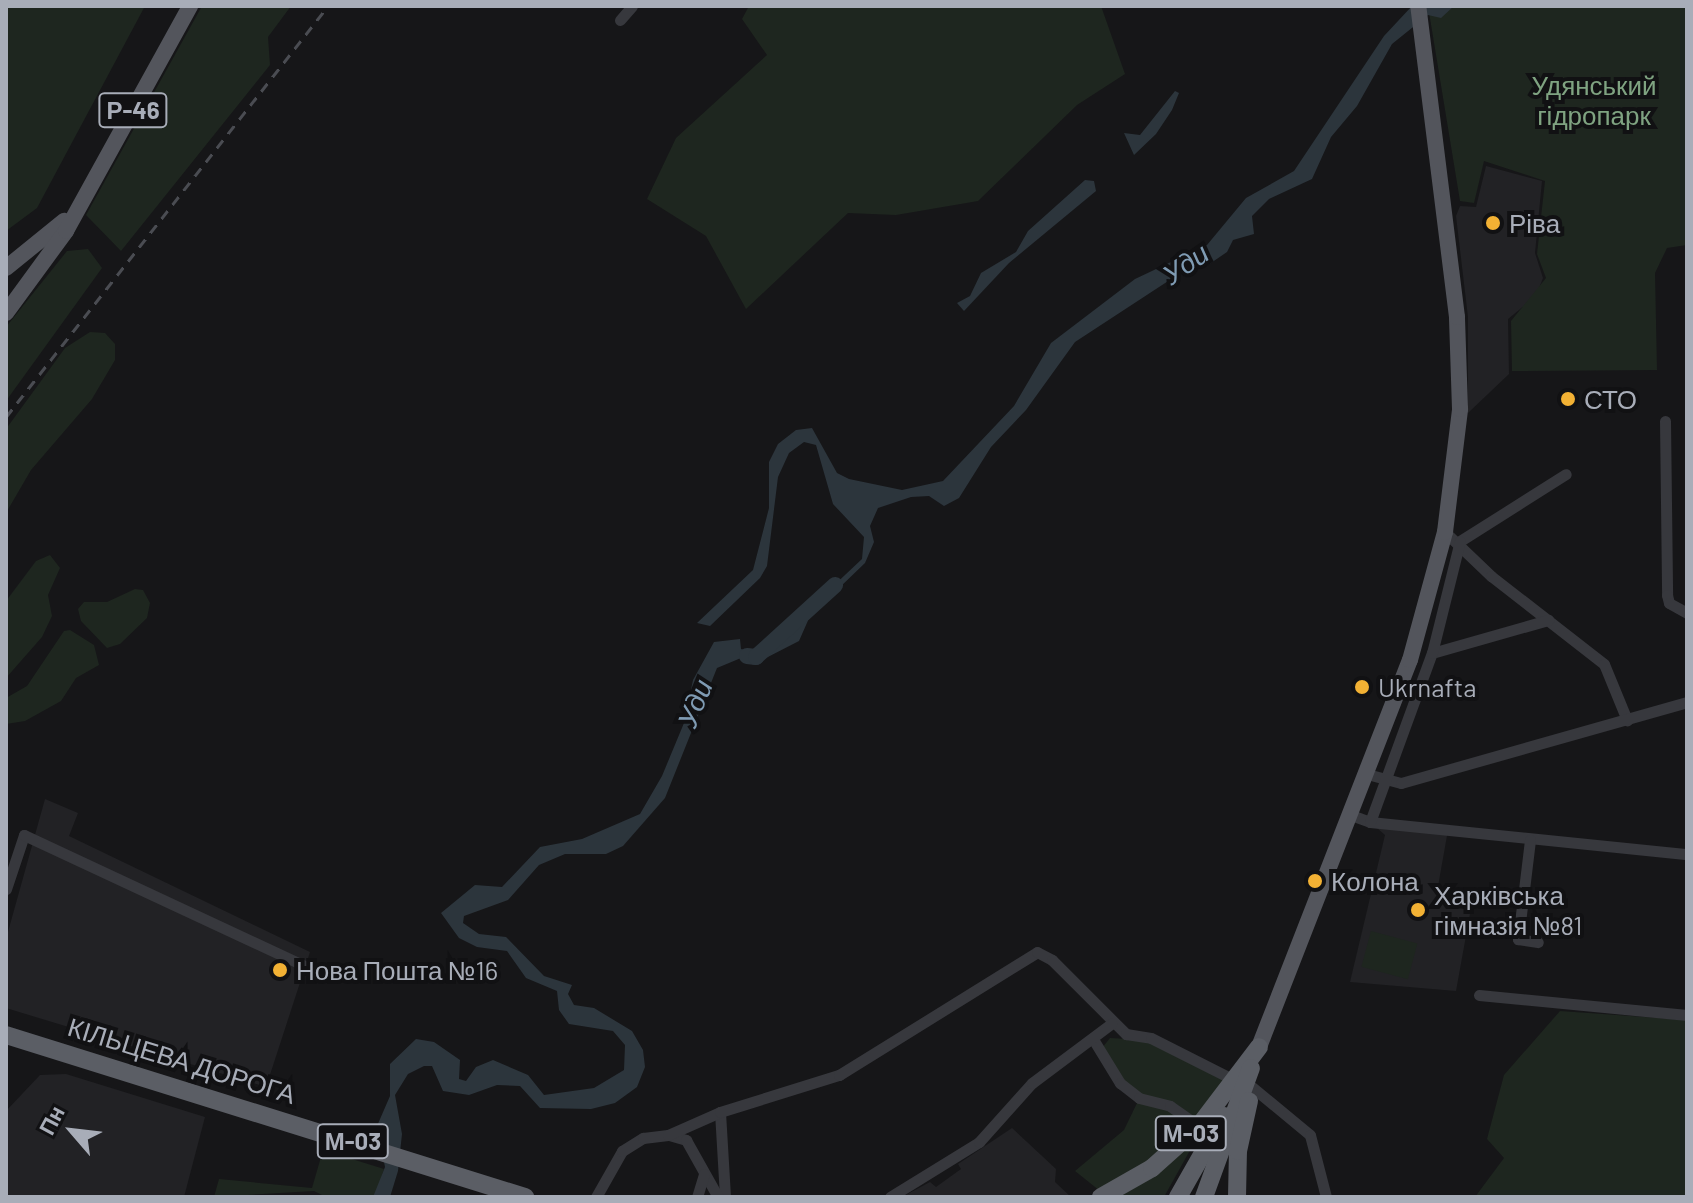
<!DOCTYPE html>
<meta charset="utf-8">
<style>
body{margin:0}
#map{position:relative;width:1693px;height:1203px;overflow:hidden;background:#161618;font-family:Barlow,sans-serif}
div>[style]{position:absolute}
.built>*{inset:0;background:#222225}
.green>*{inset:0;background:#1e261f;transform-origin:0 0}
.water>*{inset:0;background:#2c353c}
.river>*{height:16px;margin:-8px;padding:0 8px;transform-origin:8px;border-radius:8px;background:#2c353c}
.minor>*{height:11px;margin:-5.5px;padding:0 5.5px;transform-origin:5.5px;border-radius:5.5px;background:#37383d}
.primary>*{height:16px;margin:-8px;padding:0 8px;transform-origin:8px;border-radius:8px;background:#53555c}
.trunk>*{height:18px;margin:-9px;padding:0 9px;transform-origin:9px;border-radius:9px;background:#5b5e65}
.rail>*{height:3px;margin-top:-1.5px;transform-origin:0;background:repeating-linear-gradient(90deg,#4a4c52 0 10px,transparent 0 18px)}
.dots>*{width:22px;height:22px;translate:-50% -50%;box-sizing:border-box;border:4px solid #111113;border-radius:50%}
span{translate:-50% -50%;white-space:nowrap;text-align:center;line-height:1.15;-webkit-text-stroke:8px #111113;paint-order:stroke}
.shield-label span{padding:2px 6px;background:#111113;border:2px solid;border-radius:6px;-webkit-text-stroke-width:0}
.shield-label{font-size:24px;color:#a8adb8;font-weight:700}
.park-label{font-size:26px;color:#7fa381}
.poi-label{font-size:26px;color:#a8adb8}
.left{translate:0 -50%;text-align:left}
.street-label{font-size:26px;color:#a8adb8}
.water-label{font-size:28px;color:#7f9bb3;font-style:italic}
.frame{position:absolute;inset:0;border:8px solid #a8adb8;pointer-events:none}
.north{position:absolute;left:32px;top:1091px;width:80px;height:80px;-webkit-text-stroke:6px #111113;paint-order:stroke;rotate:298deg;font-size:22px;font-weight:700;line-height:32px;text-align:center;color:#a8adb8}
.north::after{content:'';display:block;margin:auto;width:28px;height:36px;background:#a8adb8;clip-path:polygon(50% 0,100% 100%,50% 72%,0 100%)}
</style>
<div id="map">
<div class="built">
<div style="clip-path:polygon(1486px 166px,1542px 181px,1535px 253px,1543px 278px,1536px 296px,1508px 319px,1509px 374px,1468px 413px,1468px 317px,1456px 216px,1460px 206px,1476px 207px)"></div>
<div style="clip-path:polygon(45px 799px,78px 813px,69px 836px,310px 952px,266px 1087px,6px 1008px,6px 939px)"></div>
<div style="clip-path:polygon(1370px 822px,1448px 830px,1437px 892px,1473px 897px,1456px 991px,1350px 982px,1385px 835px)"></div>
<div style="clip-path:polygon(66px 1074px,205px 1117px,184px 1197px,6px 1197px,6px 1111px,40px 1075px)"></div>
<div style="clip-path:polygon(1012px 1128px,1056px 1169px,1055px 1182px,1071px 1197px,902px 1197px,930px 1182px,936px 1187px,961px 1169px,958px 1164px)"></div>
</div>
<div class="green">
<div style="clip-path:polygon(6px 6px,145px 6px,37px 208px,6px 231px)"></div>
<div style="clip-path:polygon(202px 6px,291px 6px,268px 37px,270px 65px,121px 251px,86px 215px)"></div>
<div style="clip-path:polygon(749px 6px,1101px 6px,1125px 74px,1077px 105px,978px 201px,896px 215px,848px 213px,746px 309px,706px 236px,647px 199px,676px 138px,767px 55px,742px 19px)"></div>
<div style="clip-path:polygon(1428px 6px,1687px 6px,1687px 245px,1667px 248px,1655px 273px,1657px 370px,1512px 371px,1511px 321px,1546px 278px,1537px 254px,1545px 181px,1484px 161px,1474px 203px,1460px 201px)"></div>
<div style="clip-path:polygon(88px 249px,102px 268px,6px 401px,6px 327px,67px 251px)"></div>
<div style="clip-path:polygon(90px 332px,105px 333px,115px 344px,115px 360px,92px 399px,31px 470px,6px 513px,6px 429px,65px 348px)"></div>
<div style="clip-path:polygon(50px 555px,60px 568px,48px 595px,52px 616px,42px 637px,6px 678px,6px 601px,36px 561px)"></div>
<div style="clip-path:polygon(135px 589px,143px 590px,150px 603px,147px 618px,120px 644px,107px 648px,81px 621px,78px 609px,84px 602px,107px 602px)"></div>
<div style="clip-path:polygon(70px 630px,94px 645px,99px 665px,76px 678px,61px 701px,25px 721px,6px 724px,6px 698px,27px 686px,64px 631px)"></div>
<div style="left:1371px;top:931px;width:48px;height:37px;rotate:15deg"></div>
<div style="clip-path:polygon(1560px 1011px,1687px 1020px,1687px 1197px,1475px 1197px,1504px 1158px,1487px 1139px,1504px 1075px)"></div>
<div style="clip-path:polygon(1110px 1038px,1146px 1040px,1227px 1080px,1197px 1120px,1150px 1164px,1100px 1191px,1075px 1171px,1124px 1130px,1138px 1101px,1102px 1048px)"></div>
<div style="clip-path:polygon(1198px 1136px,1164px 1197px,1113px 1197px)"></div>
<div style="clip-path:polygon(323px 1150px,384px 1169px,375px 1197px,326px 1197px,314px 1191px,214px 1197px,219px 1179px,312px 1188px)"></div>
</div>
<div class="water">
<div style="clip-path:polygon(1412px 6px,1454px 6px,1441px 18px,1428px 15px,1392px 44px,1357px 106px,1331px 137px,1312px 179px,1269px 199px,1252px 216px,1254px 234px,1233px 240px,1227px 252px,1208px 265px,1182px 272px,1075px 342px,1026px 410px,991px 447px,959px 498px,944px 506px,929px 496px,911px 497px,878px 508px,870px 526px,874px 542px,865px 563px,810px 616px,799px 641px,756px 663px,741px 658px,717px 668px,665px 798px,623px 846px,606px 854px,565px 854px,539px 865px,508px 900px,464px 916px,463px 923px,479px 934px,506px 937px,544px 976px,572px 985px,568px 994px,574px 1005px,594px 1008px,632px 1031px,643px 1050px,645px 1067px,637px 1087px,615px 1103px,591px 1109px,540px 1108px,520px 1086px,497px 1085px,469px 1095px,443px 1091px,432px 1066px,424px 1066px,408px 1074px,395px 1095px,402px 1134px,398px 1171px,390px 1197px,373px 1197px,385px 1167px,377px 1126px,390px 1096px,390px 1064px,416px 1039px,434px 1042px,460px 1060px,459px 1079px,466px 1081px,476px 1067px,493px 1060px,528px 1075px,544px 1095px,594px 1088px,624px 1070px,625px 1045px,613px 1031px,569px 1024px,559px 1010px,557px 991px,526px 978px,507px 951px,477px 947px,459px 938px,441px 913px,475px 885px,502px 887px,540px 847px,582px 839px,640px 814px,662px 776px,684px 723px,693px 680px,714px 642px,740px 639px,741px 649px,753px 653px,769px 647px,797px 627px,812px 606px,862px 559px,864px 537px,833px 504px,816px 445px,804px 442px,789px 453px,778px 477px,767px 566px,760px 578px,710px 626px,697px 623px,753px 570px,769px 508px,769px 462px,778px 444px,796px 430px,812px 428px,837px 473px,849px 479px,902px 490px,943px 481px,1014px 406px,1051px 343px,1135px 279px,1207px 245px,1246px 198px,1294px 171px,1384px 36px)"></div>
<div style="clip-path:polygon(1175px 91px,1179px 93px,1172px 110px,1156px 134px,1134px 155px,1124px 133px,1140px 135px)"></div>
<div style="clip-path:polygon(1085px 180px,1094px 181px,1096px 191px,1009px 263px,964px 311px,957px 303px,970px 296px,981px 273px,1016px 252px,1028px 231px)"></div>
</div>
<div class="river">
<div style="left:747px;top:656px;width:9px;rotate:6deg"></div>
<div style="left:756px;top:657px;width:107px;rotate:-42.3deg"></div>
</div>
<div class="minor">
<div style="left:620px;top:20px;width:18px;rotate:-49deg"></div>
<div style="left:1665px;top:421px;width:174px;rotate:89.3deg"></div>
<div style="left:1667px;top:595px;width:8px;rotate:76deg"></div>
<div style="left:1669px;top:603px;width:21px;rotate:29deg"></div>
<div style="left:1445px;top:532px;width:64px;rotate:43.7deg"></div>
<div style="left:1491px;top:576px;width:143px;rotate:37.9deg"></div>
<div style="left:1604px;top:664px;width:61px;rotate:67.7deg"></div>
<div style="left:1460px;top:541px;width:125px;rotate:-32.3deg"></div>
<div style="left:1432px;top:653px;width:121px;rotate:-15.9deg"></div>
<div style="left:1367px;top:774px;width:35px;rotate:15deg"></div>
<div style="left:1401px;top:783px;width:297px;rotate:-15.8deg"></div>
<div style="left:1351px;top:815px;width:20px;rotate:20deg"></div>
<div style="left:1370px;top:822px;width:319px;rotate:5.8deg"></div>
<div style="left:1370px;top:822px;width:180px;rotate:-69.9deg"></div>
<div style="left:1432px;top:653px;width:115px;rotate:-76deg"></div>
<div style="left:1530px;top:840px;width:100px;rotate:96.9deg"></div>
<div style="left:1518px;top:939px;width:20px;rotate:9deg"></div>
<div style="left:6px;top:889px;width:57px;rotate:-71.6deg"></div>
<div style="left:24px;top:835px;width:315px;rotate:25deg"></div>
<div style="left:1479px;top:995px;width:209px;rotate:5.5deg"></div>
<div style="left:1093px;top:1039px;width:52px;rotate:58.5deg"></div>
<div style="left:1120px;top:1083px;width:24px;rotate:38deg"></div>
<div style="left:1139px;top:1098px;width:32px;rotate:14deg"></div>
<div style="left:1170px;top:1106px;width:35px;rotate:35deg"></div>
<div style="left:1252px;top:1087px;width:75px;rotate:39.6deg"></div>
<div style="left:1310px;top:1135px;width:64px;rotate:75.5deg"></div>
<div style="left:720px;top:1112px;width:85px;rotate:86.6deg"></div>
<div style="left:669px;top:1135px;width:18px;rotate:16deg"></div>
<div style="left:686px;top:1140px;width:65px;rotate:60.7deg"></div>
<div style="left:596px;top:1197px;width:53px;rotate:-60.5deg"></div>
<div style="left:622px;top:1151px;width:25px;rotate:-32deg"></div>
<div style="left:643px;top:1138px;width:25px;rotate:-7deg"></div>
<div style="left:668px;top:1135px;width:57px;rotate:-23.9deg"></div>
<div style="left:720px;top:1112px;width:125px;rotate:-17.3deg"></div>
<div style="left:839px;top:1075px;width:233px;rotate:-31.8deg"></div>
<div style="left:1037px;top:952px;width:17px;rotate:28deg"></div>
<div style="left:1052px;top:960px;width:105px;rotate:45deg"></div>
<div style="left:1126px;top:1034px;width:25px;rotate:9deg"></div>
<div style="left:1151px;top:1038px;width:93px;rotate:26.8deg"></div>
<div style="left:697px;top:1197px;width:24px;rotate:-73deg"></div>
<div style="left:890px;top:1197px;width:105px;rotate:-31.7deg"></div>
<div style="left:979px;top:1142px;width:79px;rotate:-48.1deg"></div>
<div style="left:1032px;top:1083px;width:99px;rotate:-36.8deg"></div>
</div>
<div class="primary">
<div style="left:6px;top:268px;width:75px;rotate:-39deg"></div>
<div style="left:6px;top:313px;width:102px;rotate:-53.8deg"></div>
<div style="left:66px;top:231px;width:257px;rotate:-61.1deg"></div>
<div style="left:1259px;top:1047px;width:415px;rotate:-68.7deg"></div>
<div style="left:1410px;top:660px;width:133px;rotate:-74.7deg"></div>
<div style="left:1445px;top:532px;width:124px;rotate:-83deg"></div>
<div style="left:1460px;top:409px;width:92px;rotate:-91.9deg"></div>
<div style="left:1457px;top:317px;width:313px;rotate:-97.1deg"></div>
</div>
<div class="trunk">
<div style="left:6px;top:1035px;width:544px;rotate:17.34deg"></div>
<div style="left:1101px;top:1197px;width:59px;rotate:-29.6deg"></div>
<div style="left:1152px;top:1168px;width:63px;rotate:-41.8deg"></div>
<div style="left:1199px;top:1126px;width:99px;rotate:-52.8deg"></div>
<div style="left:1178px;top:1197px;width:93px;rotate:-60.4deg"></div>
<div style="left:1204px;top:1197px;width:137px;rotate:-70deg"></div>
<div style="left:1237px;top:1197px;width:46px;rotate:-88.8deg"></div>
<div style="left:1238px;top:1151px;width:51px;rotate:-77.6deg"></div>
</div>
<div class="rail">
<div style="left:6px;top:417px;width:522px;rotate:-51.92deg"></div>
</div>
<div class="dots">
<div style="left:1493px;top:223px;background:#f2b134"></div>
<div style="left:1568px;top:399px;background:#f2b134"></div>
<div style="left:1362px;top:687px;background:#f2b134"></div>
<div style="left:1315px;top:881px;background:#f2b134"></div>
<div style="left:1418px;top:910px;background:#f2b134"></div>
<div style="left:280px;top:970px;background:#f2b134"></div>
</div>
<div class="shield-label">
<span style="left:133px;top:110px">Р-46</span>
<span style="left:1191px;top:1133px">М-03</span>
<span style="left:353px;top:1141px">М-03</span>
</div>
<div class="park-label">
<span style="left:1594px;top:100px">Удянський<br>гідропарк</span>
</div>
<div class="poi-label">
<span class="left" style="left:1509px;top:223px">Ріва</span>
<span class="left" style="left:1584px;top:399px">СТО</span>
<span class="left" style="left:1378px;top:687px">Ukrnafta</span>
<span class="left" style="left:1331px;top:881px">Колона</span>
<span class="left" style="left:1434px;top:910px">Харківська<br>гімназія №81</span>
<span class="left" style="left:296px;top:970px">Нова Пошта №16</span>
</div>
<div class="street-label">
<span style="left:182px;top:1060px;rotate:17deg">КІЛЬЦЕВА ДОРОГА</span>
</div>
<div class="water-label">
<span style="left:1185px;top:263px;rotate:-35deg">Уди</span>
<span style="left:694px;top:703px;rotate:-68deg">Уди</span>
</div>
<div class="frame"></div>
<div class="north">Пн</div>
</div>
